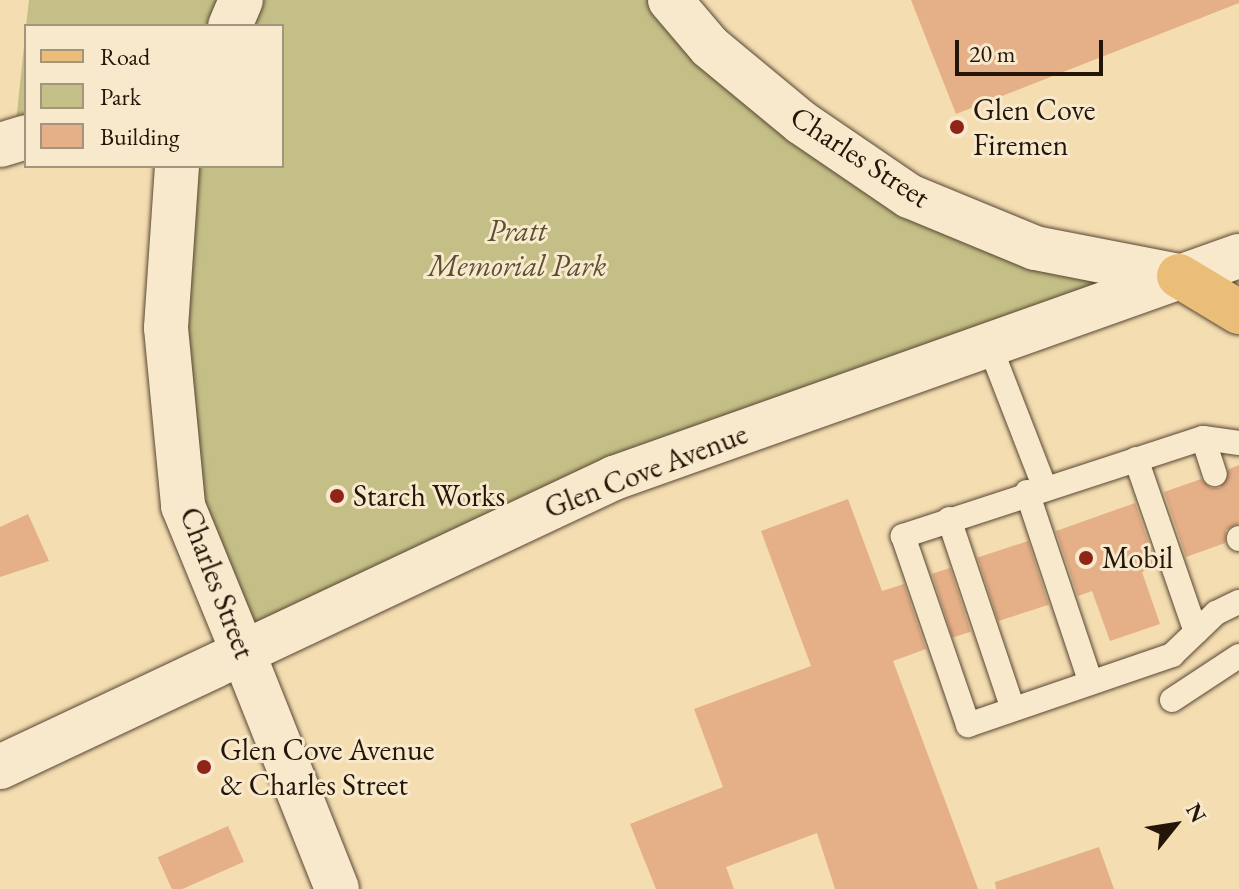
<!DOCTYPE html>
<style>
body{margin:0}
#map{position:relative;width:1239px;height:889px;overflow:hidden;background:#f5ddb2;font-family:"EB Garamond",serif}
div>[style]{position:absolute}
.green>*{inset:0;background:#c4bf87}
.building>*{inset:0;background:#e5af87;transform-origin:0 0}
.roads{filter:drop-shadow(0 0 2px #584732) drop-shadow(0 0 2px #584732)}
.lane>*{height:24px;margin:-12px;padding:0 12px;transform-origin:12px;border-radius:12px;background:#f8e9cd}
.street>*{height:44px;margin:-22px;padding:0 22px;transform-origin:22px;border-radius:22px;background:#f8e9cd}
.secondary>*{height:44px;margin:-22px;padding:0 22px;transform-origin:22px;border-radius:22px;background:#f8e9cd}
.primary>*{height:44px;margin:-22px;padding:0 22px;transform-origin:22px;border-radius:22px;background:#eabe79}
.dots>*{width:22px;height:22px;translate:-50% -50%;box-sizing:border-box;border:4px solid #f8e9cd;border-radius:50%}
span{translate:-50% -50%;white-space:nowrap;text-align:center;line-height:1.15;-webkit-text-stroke:6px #f8e9cd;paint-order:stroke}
.poi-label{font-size:30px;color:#231508}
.left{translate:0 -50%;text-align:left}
.street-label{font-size:30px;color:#231508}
.park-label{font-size:30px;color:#5b5034;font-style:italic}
.legend{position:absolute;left:24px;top:24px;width:260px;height:144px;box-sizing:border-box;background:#f8e9cd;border:2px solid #a3947e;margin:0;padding:10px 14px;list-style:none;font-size:24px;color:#231508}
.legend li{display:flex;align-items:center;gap:16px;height:40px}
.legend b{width:40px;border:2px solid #a3947e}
.north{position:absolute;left:1135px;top:785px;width:80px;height:80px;-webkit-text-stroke:6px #f8e9cd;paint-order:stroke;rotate:60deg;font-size:22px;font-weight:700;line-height:32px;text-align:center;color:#231508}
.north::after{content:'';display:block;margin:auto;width:28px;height:36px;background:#231508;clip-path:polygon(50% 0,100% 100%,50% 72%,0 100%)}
.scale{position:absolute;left:955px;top:40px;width:148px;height:36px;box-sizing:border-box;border:4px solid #231508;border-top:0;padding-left:10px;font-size:24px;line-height:28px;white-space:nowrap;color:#231508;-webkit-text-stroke:6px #f8e9cd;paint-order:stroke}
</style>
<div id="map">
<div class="green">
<div style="clip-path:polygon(29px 0,683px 0,815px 114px,915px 181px,1171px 276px,614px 478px,252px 651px,191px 505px,185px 166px,282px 166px,282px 26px,26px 26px)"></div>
<div style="clip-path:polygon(26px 27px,26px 124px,16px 122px)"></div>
</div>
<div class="building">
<div style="clip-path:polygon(911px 0,1239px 0,1239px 3px,956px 114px)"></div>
<div style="clip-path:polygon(1239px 465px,1239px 523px,1226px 530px,1225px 543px,1186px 557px,1164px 492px,1201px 479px,1211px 488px,1220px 488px,1229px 469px)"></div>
<div style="clip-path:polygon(848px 499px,882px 591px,904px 584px,926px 649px,893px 661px,978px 889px,835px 889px,817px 833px,726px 867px,734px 889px,656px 889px,630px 824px,723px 787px,694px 709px,811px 666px,761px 531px)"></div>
<div style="clip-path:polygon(1135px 503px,1157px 567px,1142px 572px,1160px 624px,1110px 641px,1092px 591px,1078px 596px,1056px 531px)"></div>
<div style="clip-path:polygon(28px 514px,49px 561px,0 577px,0 527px)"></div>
<div style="left:1028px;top:541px;width:67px;height:53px;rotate:72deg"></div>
<div style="left:950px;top:568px;width:67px;height:19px;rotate:72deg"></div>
<div style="left:228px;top:826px;width:39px;height:77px;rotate:66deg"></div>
<div style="clip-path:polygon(1099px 847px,1114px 889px,996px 889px,995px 882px)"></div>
</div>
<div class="roads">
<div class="lane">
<div style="left:989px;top:344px;width:152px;rotate:68.8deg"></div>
<div style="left:1203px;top:438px;width:38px;rotate:72deg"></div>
<div style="left:1239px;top:443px;width:36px;rotate:-172deg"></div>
<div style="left:1203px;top:438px;width:316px;rotate:161.9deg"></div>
<div style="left:903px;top:536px;width:200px;rotate:71deg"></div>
<div style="left:968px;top:725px;width:216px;rotate:-18.9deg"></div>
<div style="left:1172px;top:655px;width:61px;rotate:-43.7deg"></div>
<div style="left:1216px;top:613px;width:25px;rotate:-26deg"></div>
<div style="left:1136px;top:459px;width:183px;rotate:70.9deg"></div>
<div style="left:1027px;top:492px;width:201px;rotate:71.5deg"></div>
<div style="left:949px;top:519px;width:200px;rotate:71.4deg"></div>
<div style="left:1239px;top:538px;width:1px;rotate:90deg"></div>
<div style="left:1172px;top:700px;width:80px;rotate:-33.3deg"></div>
</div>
<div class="street">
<div style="left:0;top:145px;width:27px;rotate:-17deg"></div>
<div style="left:242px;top:650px;width:257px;rotate:68.3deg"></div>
</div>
<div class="secondary">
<div style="left:670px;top:0;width:62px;rotate:49.6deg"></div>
<div style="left:710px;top:47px;width:119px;rotate:39.6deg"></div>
<div style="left:802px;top:123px;width:130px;rotate:34.3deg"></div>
<div style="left:909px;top:196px;width:136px;rotate:22.4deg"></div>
<div style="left:1035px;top:248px;width:147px;rotate:11deg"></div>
<div style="left:230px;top:26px;width:28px;rotate:-67deg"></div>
<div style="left:177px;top:166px;width:162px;rotate:93.9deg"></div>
<div style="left:166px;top:328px;width:179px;rotate:84.5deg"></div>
<div style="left:183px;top:506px;width:156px;rotate:67.7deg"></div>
<div style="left:0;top:767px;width:679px;rotate:-25.21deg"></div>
<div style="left:614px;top:478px;width:663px;rotate:-19.56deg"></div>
</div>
<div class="primary">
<div style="left:1179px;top:276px;width:70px;rotate:31deg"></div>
</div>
</div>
<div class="dots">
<div style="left:957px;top:127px;background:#8f2418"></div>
<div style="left:337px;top:496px;background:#8f2418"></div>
<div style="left:1086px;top:558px;background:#8f2418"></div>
<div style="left:204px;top:767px;background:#8f2418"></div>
</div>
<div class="poi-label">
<span class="left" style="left:973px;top:127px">Glen Cove<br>Firemen</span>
<span class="left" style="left:353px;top:496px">Starch Works</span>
<span class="left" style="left:1102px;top:558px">Mobil</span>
<span class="left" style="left:220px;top:767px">Glen Cove Avenue<br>&amp; Charles Street</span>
</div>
<div class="street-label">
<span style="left:860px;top:157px;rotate:33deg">Charles Street</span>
<span style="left:646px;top:471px;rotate:-21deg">Glen Cove Avenue</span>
<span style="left:217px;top:583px;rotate:69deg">Charles Street</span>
</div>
<div class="park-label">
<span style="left:517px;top:248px">Pratt<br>Memorial Park</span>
</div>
<ul class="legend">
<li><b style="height:10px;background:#eabe79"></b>Road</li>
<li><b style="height:22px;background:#c4bf87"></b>Park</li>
<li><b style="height:22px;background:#e5af87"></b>Building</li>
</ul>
<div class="north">N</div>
<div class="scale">20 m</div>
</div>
